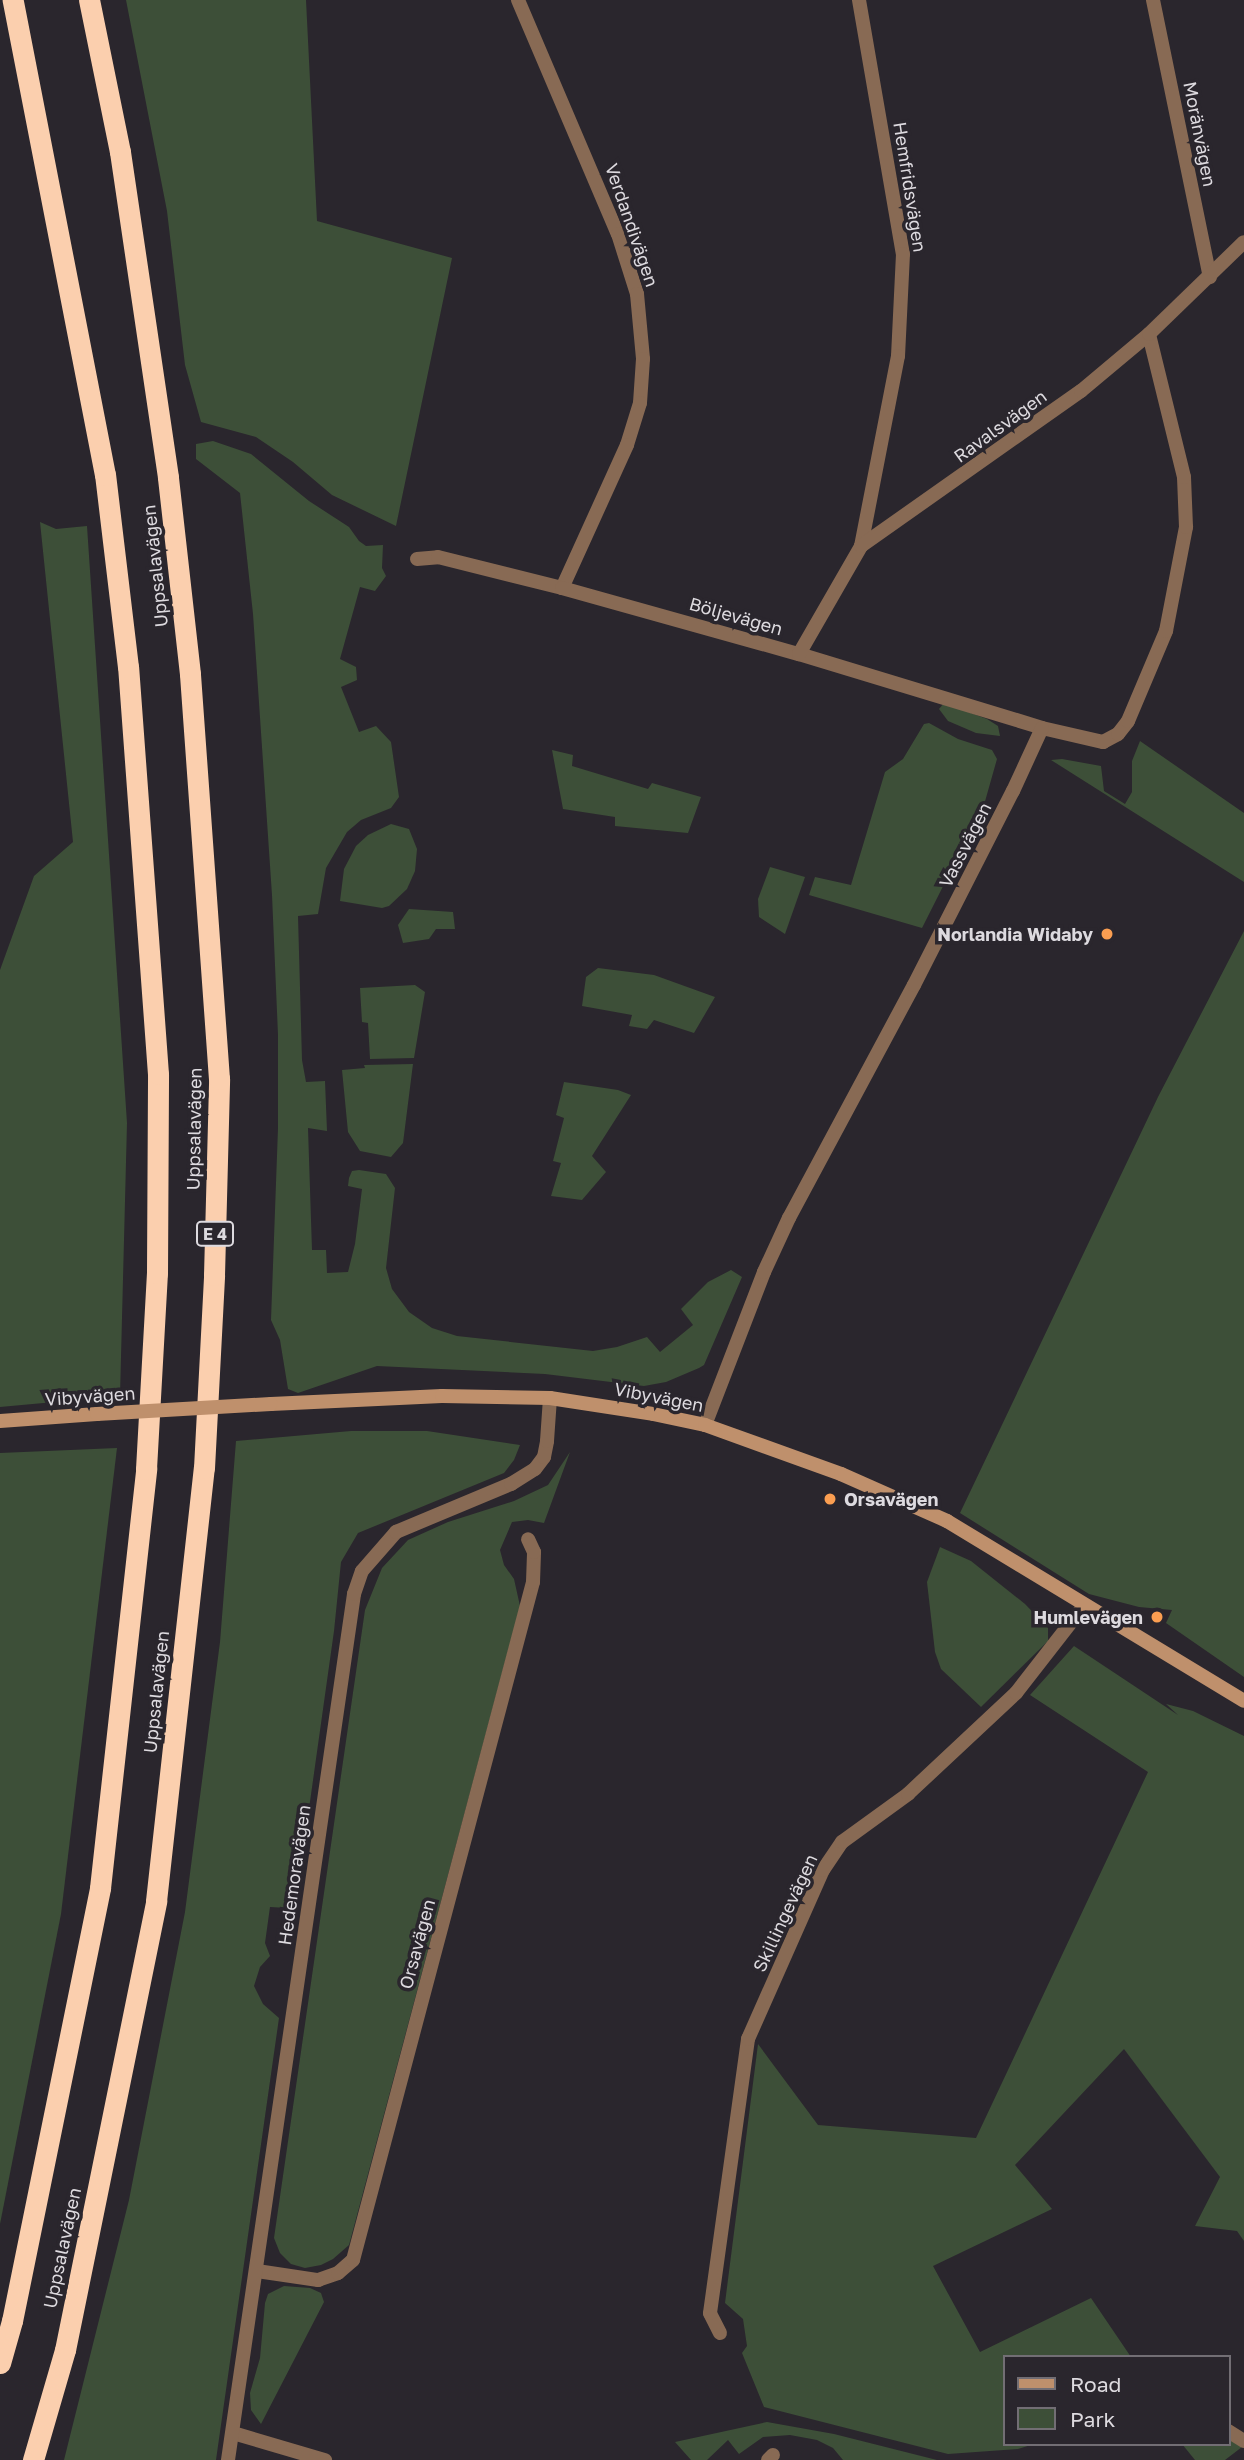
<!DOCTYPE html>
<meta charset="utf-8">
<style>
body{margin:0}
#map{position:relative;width:1244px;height:2460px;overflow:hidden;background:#2a262d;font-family:"Golos Text",sans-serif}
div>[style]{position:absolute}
.green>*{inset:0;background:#3d4f38}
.street>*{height:14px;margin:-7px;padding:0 7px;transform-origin:7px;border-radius:7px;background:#886a54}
.secondary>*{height:14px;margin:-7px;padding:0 7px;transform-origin:7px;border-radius:7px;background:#bf906c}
.highway>*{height:21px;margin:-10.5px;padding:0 10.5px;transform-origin:10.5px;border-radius:10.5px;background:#fbcfae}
.secondary-bridge>*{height:14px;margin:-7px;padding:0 7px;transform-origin:7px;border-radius:7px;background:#bf906c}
.dots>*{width:19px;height:19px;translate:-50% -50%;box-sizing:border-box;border:4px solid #2a262d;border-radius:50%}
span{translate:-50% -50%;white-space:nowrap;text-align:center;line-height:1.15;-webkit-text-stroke:7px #2a262d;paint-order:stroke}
.shield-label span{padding:2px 5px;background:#2a262d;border:2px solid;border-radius:5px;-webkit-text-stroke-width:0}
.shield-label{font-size:16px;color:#dddadf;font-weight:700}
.street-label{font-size:18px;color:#dddadf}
.poi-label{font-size:18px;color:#dddadf;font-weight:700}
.right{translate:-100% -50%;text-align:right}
.left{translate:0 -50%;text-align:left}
.legend{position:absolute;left:1003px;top:2355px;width:228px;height:91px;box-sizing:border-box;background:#2a262d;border:2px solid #726e74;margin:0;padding:9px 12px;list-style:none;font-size:21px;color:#dddadf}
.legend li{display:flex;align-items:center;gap:14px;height:35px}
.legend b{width:35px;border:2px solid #726e74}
</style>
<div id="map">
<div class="green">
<div style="clip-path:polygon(126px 0,306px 0,317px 221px,452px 258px,396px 526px,332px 495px,293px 462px,256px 437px,201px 422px,185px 365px,167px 211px)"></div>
<div style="clip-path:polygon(213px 441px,251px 454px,309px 501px,349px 527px,359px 541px,366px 546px,383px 545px,382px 568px,386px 576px,375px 591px,360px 587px,340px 659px,356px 667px,357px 680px,341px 687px,359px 732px,376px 726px,391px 742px,399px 797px,391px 808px,361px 820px,347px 832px,326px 868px,318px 914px,298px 916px,302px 1060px,306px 1082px,325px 1081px,327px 1131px,308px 1128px,312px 1250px,326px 1250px,327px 1273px,348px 1272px,355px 1244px,362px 1189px,348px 1186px,349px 1178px,352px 1171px,359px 1170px,386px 1174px,395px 1188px,386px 1268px,392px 1289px,409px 1312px,432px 1328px,457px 1336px,593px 1351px,617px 1347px,647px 1337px,660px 1352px,693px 1325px,681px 1309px,708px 1282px,731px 1270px,742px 1277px,704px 1365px,699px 1368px,666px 1382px,644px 1386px,545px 1374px,377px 1366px,298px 1393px,288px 1389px,280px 1340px,271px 1320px,278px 1128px,278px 1035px,272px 895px,253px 614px,240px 493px,196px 459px,196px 444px)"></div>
<div style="clip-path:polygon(40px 522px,56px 529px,87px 526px,127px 1123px,120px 1396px,0 1407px,0 970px,34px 876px,73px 842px)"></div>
<div style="clip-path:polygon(944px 703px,987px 719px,998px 726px,1000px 736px,976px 733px,948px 721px,939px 709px)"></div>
<div style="clip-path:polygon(929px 723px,958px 739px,992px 750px,997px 759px,984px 805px,922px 928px,809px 895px,815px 877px,851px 885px,885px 772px,903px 759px,924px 724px)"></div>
<div style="clip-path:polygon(1140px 741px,1244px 813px,1244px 882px,1051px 760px,1062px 759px,1101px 766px,1104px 791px,1125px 804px,1132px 792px,1132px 761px)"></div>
<div style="clip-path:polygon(552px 750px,573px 755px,572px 766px,648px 789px,652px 783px,701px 797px,688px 833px,615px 826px,615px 817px,563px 809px)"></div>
<div style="clip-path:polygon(391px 824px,409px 829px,417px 849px,415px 871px,407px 889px,389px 906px,382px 908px,340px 901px,344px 869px,356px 846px,368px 835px)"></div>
<div style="clip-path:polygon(770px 867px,805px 877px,785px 934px,759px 917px,758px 899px)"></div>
<div style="clip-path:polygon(409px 909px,453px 912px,455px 929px,436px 929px,429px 939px,403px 943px,398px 925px)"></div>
<div style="clip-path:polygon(1244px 931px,1244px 1677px,1166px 1623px,1172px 1610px,1139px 1607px,1089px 1594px,960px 1513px,1158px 1097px)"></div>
<div style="clip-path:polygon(598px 968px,654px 975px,715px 997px,694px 1033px,654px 1020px,647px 1029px,629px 1026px,632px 1015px,582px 1006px,586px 977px)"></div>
<div style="clip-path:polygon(415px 985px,425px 992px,414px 1058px,370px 1059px,368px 1023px,362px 1022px,360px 988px)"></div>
<div style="clip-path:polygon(413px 1064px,403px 1143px,391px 1157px,360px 1151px,348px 1132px,342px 1070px,365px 1068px,364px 1065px)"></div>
<div style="clip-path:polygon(564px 1082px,618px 1090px,631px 1095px,592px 1156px,606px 1172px,582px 1200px,551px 1196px,561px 1163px,553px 1161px,564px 1118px,556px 1115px)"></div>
<div style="clip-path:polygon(351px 1431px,427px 1431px,520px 1445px,514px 1460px,504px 1473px,358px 1533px,341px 1562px,334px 1631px,297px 1894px,288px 1908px,270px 1907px,265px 1943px,270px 1956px,260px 1967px,254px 1986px,263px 2004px,279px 2018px,216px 2460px,64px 2460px,129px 2200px,185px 1912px,220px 1642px,236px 1441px)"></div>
<div style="clip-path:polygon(117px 1448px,61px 1914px,0 2224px,0 1453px)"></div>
<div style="clip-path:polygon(570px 1452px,544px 1523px,528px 1520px,512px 1522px,500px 1550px,504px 1565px,514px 1579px,520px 1606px,349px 2245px,333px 2259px,321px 2265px,305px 2268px,291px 2264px,280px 2253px,274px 2238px,365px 1610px,382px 1568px,408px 1540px,448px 1522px,514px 1501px,548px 1485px)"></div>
<div style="clip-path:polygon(940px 1547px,971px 1561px,1025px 1604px,1048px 1628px,1048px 1641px,981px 1707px,941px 1669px,935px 1652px,927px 1582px)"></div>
<div style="clip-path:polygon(1074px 1646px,1178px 1715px,1166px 1704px,1193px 1711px,1244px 1736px,1244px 2241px,1237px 2231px,1195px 2226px,1220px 2177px,1124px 2049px,1015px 2165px,1052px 2209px,933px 2266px,980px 2352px,1091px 2298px,1131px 2357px,1004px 2357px,1004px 2444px,1034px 2444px,1018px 2449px,948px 2454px,764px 2407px,742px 2353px,747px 2346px,743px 2319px,725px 2303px,758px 2044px,818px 2125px,976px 2138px,1148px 1772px,1030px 1695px)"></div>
<div style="clip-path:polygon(284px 2286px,310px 2288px,321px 2293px,324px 2302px,261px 2424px,251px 2410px,250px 2393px,260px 2358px,265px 2303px,268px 2294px)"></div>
<div style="clip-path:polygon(767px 2422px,834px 2434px,937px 2460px,843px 2460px,833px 2448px,817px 2440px,790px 2435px,763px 2437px,739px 2454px,728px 2440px,707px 2460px,691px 2460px,675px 2442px)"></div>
<div style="clip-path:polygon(1228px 2438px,1242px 2447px,1225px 2460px,1195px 2460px,1182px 2444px,1228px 2444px)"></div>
</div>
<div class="street">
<div style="left:518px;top:0;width:254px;rotate:66.9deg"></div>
<div style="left:618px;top:234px;width:63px;rotate:72.4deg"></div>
<div style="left:637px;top:294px;width:65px;rotate:84.7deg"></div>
<div style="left:643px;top:359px;width:44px;rotate:93.9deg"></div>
<div style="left:640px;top:403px;width:44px;rotate:107.2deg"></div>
<div style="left:627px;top:445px;width:157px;rotate:114.4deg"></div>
<div style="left:859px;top:0;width:258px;rotate:80.2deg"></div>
<div style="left:903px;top:254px;width:102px;rotate:92.8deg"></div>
<div style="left:898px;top:356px;width:194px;rotate:101deg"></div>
<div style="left:1153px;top:0;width:283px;rotate:78.4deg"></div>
<div style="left:417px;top:559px;width:21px;rotate:-5deg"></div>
<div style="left:438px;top:557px;width:128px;rotate:14deg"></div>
<div style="left:562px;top:588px;width:246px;rotate:15.6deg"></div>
<div style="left:799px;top:654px;width:254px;rotate:16.9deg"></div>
<div style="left:1042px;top:728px;width:63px;rotate:12.9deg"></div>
<div style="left:1103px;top:742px;width:17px;rotate:-28deg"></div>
<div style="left:1118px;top:734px;width:16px;rotate:-52deg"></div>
<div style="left:1128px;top:721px;width:98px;rotate:-67.1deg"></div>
<div style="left:1166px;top:631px;width:106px;rotate:-79.1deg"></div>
<div style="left:1186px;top:527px;width:50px;rotate:-92.3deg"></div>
<div style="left:1184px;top:477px;width:147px;rotate:-103.8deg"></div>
<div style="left:799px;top:654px;width:125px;rotate:-60.1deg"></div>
<div style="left:861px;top:546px;width:269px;rotate:-35.2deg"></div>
<div style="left:1081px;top:391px;width:89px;rotate:-40deg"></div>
<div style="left:1149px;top:334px;width:132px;rotate:-44.1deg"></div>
<div style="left:705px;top:1425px;width:164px;rotate:-68.9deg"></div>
<div style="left:764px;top:1272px;width:60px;rotate:-65.2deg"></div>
<div style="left:789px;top:1218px;width:264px;rotate:-61.8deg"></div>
<div style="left:914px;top:985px;width:218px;rotate:-63deg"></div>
<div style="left:1013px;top:791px;width:69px;rotate:-65.3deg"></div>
<div style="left:257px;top:2271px;width:62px;rotate:8.4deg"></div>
<div style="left:318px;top:2280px;width:21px;rotate:-19deg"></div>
<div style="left:338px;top:2273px;width:20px;rotate:-41deg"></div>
<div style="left:353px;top:2260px;width:701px;rotate:-75.13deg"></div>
<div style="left:533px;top:1582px;width:30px;rotate:-88deg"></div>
<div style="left:534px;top:1552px;width:14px;rotate:-115deg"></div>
<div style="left:720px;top:2333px;width:22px;rotate:-117deg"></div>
<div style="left:710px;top:2313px;width:277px;rotate:-82.1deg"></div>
<div style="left:748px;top:2039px;width:185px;rotate:-66.1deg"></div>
<div style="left:823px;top:1870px;width:34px;rotate:-56deg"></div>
<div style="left:842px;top:1842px;width:82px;rotate:-36deg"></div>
<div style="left:908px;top:1794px;width:148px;rotate:-43.1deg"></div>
<div style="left:1016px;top:1693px;width:109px;rotate:-52.1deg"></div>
<div style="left:1228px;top:2431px;width:19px;rotate:32deg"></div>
<div style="left:233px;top:2433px;width:96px;rotate:16.4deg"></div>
<div style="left:228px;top:2460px;width:875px;rotate:-81.72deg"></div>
<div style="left:354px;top:1594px;width:24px;rotate:-71deg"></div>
<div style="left:362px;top:1571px;width:52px;rotate:-48.9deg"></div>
<div style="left:396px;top:1532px;width:125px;rotate:-22.7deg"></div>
<div style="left:511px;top:1484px;width:28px;rotate:-32deg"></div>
<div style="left:535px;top:1469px;width:15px;rotate:-53deg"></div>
<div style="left:544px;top:1457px;width:16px;rotate:-79deg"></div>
<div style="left:547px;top:1441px;width:43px;rotate:-86deg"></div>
<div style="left:768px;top:2460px;width:7px;rotate:-45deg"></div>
</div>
<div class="secondary">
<div style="left:271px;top:1404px;width:171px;rotate:-2.7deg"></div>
<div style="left:442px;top:1396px;width:108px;rotate:1.1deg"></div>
<div style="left:550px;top:1398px;width:104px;rotate:8.8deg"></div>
<div style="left:653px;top:1414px;width:53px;rotate:11.9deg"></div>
<div style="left:705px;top:1425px;width:145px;rotate:19.8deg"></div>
<div style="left:841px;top:1474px;width:116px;rotate:23.9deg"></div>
<div style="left:947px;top:1521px;width:347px;rotate:31.2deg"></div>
<div style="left:0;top:1421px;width:97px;rotate:-4.1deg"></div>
</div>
<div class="highway">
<div style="left:0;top:2363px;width:44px;rotate:-74.1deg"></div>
<div style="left:12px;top:2321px;width:442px;rotate:-78.5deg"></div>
<div style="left:100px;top:1888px;width:422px;rotate:-83.7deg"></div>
<div style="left:146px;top:1469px;width:196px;rotate:-86.8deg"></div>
<div style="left:157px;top:1273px;width:199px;rotate:-89.7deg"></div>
<div style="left:158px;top:1074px;width:408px;rotate:-94.2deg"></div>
<div style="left:128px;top:667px;width:193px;rotate:-96.8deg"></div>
<div style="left:105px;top:475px;width:484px;rotate:-101deg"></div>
<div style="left:33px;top:2460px;width:115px;rotate:-73.8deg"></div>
<div style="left:65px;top:2350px;width:458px;rotate:-78.5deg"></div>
<div style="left:156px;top:1901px;width:436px;rotate:-83.7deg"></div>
<div style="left:204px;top:1468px;width:193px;rotate:-87deg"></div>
<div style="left:214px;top:1275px;width:196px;rotate:-88.5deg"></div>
<div style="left:219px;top:1079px;width:406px;rotate:-94.1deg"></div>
<div style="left:190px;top:674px;width:198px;rotate:-96.4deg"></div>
<div style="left:168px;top:477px;width:329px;rotate:-98.4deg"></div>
<div style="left:120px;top:152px;width:155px;rotate:-101.5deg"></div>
</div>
<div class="secondary-bridge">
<div style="left:97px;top:1414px;width:174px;rotate:-3.3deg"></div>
</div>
<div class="dots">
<div style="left:1107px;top:934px;background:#fb9e51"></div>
<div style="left:830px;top:1499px;background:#fb9e51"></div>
<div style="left:1157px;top:1617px;background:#fb9e51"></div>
</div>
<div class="shield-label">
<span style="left:215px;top:1234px">E 4</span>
</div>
<div class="street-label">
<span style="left:1200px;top:134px;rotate:79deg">Moränvägen</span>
<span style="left:910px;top:187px;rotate:81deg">Hemfridsvägen</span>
<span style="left:632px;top:225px;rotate:71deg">Verdandivägen</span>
<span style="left:1000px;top:426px;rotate:-36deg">Ravalsvägen</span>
<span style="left:155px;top:566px;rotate:-96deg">Uppsalavägen</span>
<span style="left:736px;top:616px;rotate:16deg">Böljevägen</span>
<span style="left:965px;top:845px;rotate:-63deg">Vassvägen</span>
<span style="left:194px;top:1129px;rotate:-89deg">Uppsalavägen</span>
<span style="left:90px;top:1396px;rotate:-4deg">Vibyvägen</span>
<span style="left:659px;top:1397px;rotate:11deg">Vibyvägen</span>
<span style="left:156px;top:1692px;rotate:-84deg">Uppsalavägen</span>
<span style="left:294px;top:1875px;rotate:-82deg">Hedemoravägen</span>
<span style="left:785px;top:1913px;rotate:-65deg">Skillingevägen</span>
<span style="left:417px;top:1944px;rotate:-75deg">Orsavägen</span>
<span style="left:62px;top:2248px;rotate:-78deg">Uppsalavägen</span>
</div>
<div class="poi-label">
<span class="right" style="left:1093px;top:934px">Norlandia Widaby</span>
<span class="left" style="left:844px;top:1499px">Orsavägen</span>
<span class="right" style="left:1143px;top:1617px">Humlevägen</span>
</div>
<ul class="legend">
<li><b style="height:9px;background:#bf906c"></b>Road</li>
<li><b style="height:19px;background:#3d4f38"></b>Park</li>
</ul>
</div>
